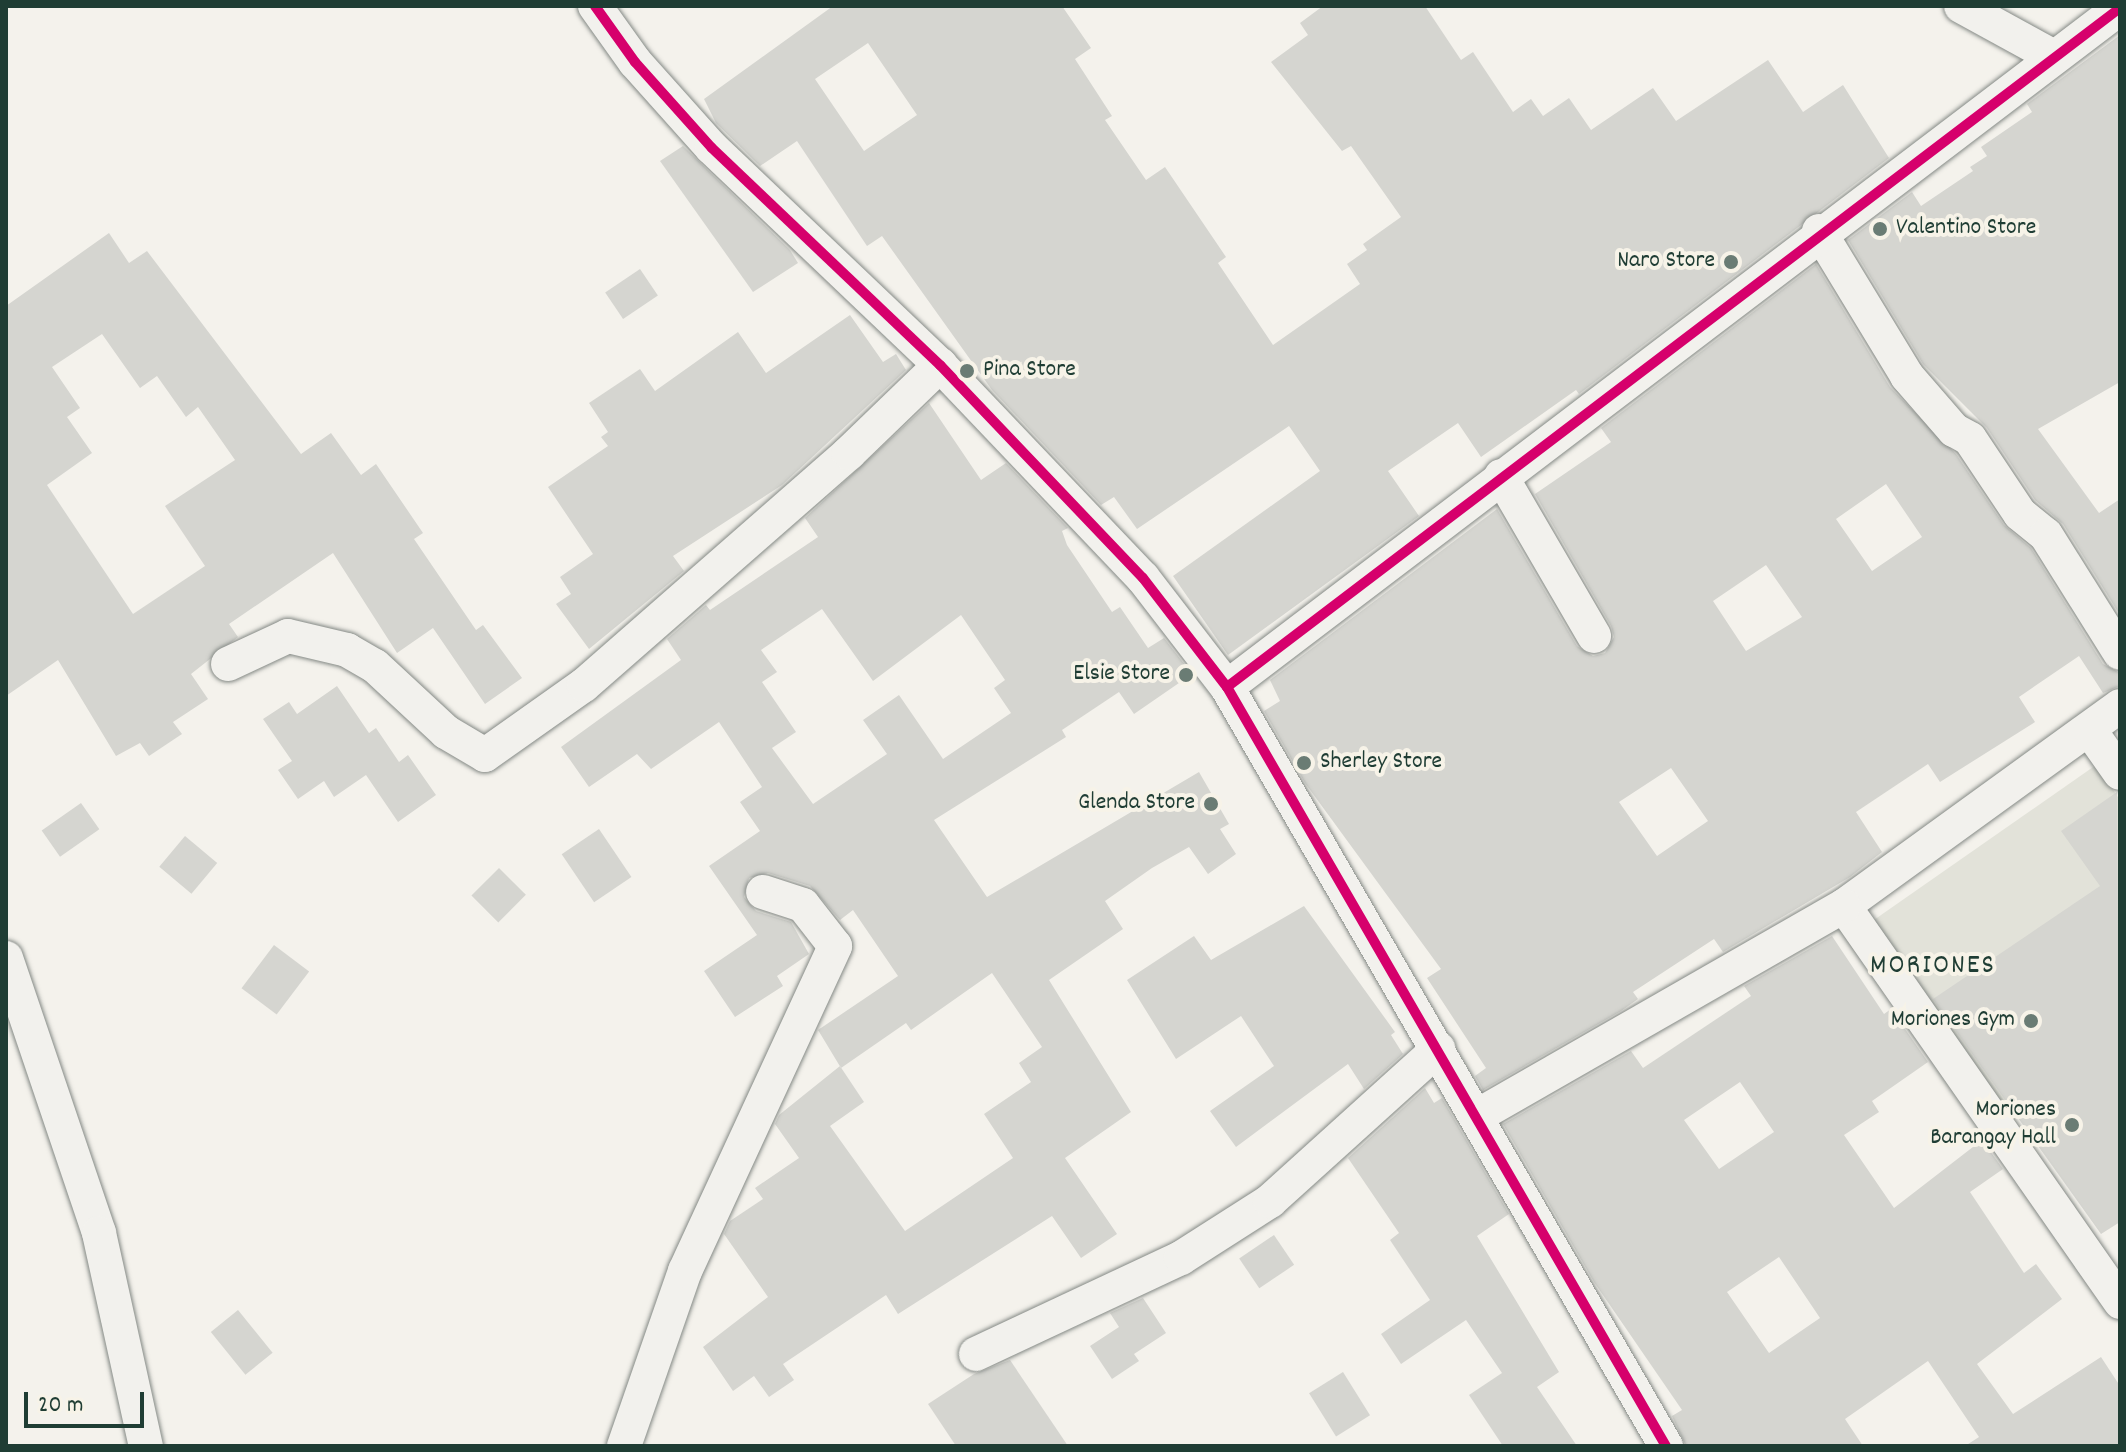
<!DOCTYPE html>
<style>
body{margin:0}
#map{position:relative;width:2126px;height:1452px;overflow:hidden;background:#f4f2ec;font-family:Dekko,sans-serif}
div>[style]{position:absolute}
.green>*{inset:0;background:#e2e2d9}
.building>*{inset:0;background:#d5d5d0;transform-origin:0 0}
.roads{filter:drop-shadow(0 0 2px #848985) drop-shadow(0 0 2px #848985)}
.street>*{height:34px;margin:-17px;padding:0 17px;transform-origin:17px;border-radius:17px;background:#f2f1ed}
.cycleway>*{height:10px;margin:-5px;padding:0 5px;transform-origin:5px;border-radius:5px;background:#d6006c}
.dots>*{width:22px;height:22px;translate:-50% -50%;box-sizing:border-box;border:4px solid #f7f3e8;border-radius:50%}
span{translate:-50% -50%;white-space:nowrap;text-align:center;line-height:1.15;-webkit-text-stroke:8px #f7f3e8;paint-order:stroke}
.poi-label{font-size:24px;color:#1f3d34}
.left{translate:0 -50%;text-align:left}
.right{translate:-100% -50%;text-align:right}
.quarter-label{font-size:28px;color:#1f3d34;letter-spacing:2px}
.frame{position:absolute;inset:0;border:8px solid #1f3d34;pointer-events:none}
.scale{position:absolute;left:24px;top:1392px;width:120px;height:36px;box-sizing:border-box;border:4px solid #1f3d34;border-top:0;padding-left:10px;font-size:24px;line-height:28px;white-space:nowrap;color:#1f3d34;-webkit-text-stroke:6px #f7f3e8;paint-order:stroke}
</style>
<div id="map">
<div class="green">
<div style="clip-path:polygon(2096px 765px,2120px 800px,2120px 1044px,2008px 1123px,1871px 922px)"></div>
</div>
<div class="building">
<div style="clip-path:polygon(evenodd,833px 6px,1062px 6px,1091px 48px,1075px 59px,1112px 116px,1105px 120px,1146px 180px,1165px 167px,1226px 257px,1218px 263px,1273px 345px,1360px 284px,1347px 264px,1367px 250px,1363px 244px,1401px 217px,1351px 146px,1342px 151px,1271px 62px,1308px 35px,1300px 23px,1323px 6px,1425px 6px,1461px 60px,1473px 52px,1513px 112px,1531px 99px,1543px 116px,1569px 98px,1591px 130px,1653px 88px,1676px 121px,1768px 60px,1803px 112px,1843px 85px,1889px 158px,1579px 394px,1576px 390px,1481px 457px,1458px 423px,1388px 471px,1419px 516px,1228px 655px,1173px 576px,1320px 471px,1289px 426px,1137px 529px,1114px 497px,1101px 505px,992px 390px,882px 236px,867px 246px,797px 141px,760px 166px,716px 123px,704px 99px,833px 6px,868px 43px,917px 115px,864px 151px,815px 79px,868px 43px)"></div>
<div style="clip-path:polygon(2120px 35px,2120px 382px,2038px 429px,2099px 513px,2120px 499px,2120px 615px,2063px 524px,2035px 500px,1987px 428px,1923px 364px,1848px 240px,1912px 192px,1921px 206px,1973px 171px,1970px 167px,1987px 156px,1981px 147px,2032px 112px,2027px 104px)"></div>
<div style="clip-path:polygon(683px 146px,790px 250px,798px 263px,753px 292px,660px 161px)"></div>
<div style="clip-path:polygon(evenodd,109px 233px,129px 263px,147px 251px,301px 454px,331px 433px,361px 475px,376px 464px,423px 533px,414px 539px,476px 630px,483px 625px,522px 678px,485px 704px,433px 628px,397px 653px,333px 553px,229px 624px,238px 637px,191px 674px,208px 699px,173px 722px,182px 734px,149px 756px,140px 743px,116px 756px,58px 660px,6px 696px,6px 306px,109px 233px,102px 334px,140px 388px,157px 376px,186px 417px,198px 407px,235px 460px,165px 506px,205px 566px,133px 614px,47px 485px,92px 453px,67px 417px,80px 408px,52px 367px,102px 334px)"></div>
<div style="clip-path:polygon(evenodd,1816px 264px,1890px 387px,1956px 454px,2004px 525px,2031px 548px,2103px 664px,2120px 673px,2120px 686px,2103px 693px,2079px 656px,2019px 697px,2035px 722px,1940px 782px,1928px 764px,1856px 812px,1882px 852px,1850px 877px,1723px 952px,1714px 939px,1633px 992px,1638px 999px,1621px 1011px,1483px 1090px,1475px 1076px,1486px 1068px,1427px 978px,1441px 969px,1305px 783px,1264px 711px,1280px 701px,1270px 680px,1497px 509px,1577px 646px,1593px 656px,1605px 653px,1614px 637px,1611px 626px,1535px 494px,1611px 442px,1601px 428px,1816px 264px,1886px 484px,1922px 537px,1872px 571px,1836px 519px,1886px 484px,1816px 264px,1766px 565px,1802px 617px,1746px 651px,1713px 601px,1766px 565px,1816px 264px,1671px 768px,1708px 821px,1657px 856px,1619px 802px,1671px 768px)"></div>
<div style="left:640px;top:269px;width:32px;height:42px;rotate:56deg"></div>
<div style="clip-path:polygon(850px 315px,883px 362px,896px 354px,906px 370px,782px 485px,673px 556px,684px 571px,589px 649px,556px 604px,571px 594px,560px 577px,593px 554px,548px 487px,608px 446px,601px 437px,608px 432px,589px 403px,640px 369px,655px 391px,738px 332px,766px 373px)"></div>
<div style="clip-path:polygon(evenodd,929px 403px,981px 480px,1006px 463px,1068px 528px,1062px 531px,1067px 545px,1112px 612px,1120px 607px,1148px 648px,1164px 638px,1192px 674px,1134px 714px,1119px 692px,1062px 730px,1066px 737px,934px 820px,987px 897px,1199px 772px,1229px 824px,1220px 829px,1236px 854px,1208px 874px,1189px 847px,1152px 868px,1105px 901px,1123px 929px,1049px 980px,1131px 1112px,1065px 1158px,1117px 1234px,1081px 1258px,1052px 1216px,898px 1314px,886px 1295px,783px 1364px,794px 1380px,769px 1397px,754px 1376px,733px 1391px,703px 1347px,768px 1297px,724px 1234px,730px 1221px,763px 1199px,755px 1188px,799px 1158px,775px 1124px,779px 1115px,840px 1066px,864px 1102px,830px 1126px,905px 1231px,1013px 1158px,984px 1114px,1031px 1082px,1019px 1063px,1042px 1047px,992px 973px,911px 1030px,906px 1023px,841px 1068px,818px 1030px,898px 976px,853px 910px,840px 920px,810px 886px,768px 873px,749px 878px,744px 897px,756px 911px,791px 922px,809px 954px,777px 976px,783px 986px,735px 1017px,704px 971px,757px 935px,709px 866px,760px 831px,740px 802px,762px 787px,719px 722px,651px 769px,637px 754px,589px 787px,561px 747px,681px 660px,667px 639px,706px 605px,710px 610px,818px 537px,805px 518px,929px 403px,822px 609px,873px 681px,961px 615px,1005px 680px,994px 688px,1011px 713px,943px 759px,899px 695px,863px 720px,887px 754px,813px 804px,772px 748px,796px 732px,762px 682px,777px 672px,761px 650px,822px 609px)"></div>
<div style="clip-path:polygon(337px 686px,369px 733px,376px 728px,399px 762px,408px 755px,436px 795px,398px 822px,366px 775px,334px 797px,324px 781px,298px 799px,278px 770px,292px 761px,263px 719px,289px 702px,297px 714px)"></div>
<div style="clip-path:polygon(2117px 792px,2120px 1222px,2101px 1234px,1933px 999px,2100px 886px,2061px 831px)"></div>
<div style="left:81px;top:803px;width:32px;height:48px;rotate:55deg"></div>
<div style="left:599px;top:829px;width:58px;height:45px;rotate:56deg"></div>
<div style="left:185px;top:836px;width:42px;height:40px;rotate:40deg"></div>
<div style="left:499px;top:868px;width:38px;height:39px;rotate:45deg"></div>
<div style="clip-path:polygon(1304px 906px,1395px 1032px,1391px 1035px,1403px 1054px,1364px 1089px,1348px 1064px,1236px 1147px,1210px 1111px,1274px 1066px,1241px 1016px,1176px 1059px,1127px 980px,1194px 936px,1211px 960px)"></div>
<div style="clip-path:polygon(evenodd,1832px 936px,1884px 1014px,1891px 1009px,1928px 1062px,1872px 1101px,1879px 1112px,1844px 1135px,1894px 1208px,1982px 1140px,2003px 1169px,1970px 1192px,2024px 1273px,2036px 1264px,2062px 1299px,1977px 1364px,2013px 1414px,2101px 1357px,2120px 1386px,2120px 1446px,1965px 1446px,1979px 1437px,1928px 1361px,1845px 1419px,1863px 1446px,1686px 1446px,1672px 1416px,1682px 1410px,1594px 1282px,1503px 1124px,1631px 1051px,1643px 1068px,1751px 996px,1744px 986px,1832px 936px,1740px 1082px,1774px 1132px,1719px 1169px,1684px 1120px,1740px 1082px,1832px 936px,1779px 1257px,1820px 1318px,1769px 1353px,1727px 1292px,1779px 1257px)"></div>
<div style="left:274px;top:945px;width:44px;height:54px;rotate:37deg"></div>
<div style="clip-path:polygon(1425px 1088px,1434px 1103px,1442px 1098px,1509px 1214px,1477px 1236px,1559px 1372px,1537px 1387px,1577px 1446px,1503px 1446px,1469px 1395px,1502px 1373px,1466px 1320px,1401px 1364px,1381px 1334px,1430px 1300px,1390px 1240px,1399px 1233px,1348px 1158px)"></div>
<div style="left:1274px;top:1235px;width:36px;height:42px;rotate:56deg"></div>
<div style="clip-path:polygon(1143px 1298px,1166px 1333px,1134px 1354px,1139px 1361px,1112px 1379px,1090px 1346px,1119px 1327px,1110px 1313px)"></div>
<div style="left:238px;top:1310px;width:55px;height:35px;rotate:51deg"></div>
<div style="clip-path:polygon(1010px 1360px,1068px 1446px,956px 1446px,928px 1404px,974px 1374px)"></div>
<div style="left:1343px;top:1372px;width:51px;height:40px;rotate:58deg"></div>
</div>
<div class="roads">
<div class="street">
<div style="left:595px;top:6px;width:69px;rotate:54.5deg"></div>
<div style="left:635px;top:62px;width:115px;rotate:48.2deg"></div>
<div style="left:712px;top:148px;width:315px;rotate:43.6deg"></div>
<div style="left:940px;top:365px;width:294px;rotate:46.4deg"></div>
<div style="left:1143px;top:578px;width:138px;rotate:52.4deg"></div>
<div style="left:1227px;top:687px;width:877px;rotate:59.96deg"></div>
<div style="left:1961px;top:6px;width:106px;rotate:28.7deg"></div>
<div style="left:1819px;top:231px;width:170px;rotate:58.7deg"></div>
<div style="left:1907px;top:376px;width:72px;rotate:49deg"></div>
<div style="left:1954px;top:430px;width:18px;rotate:29deg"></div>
<div style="left:1970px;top:439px;width:90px;rotate:56.3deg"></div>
<div style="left:2020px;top:514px;width:33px;rotate:39deg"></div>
<div style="left:2046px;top:535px;width:139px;rotate:57.9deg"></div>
<div style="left:1501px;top:476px;width:185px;rotate:59.8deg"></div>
<div style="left:228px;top:664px;width:66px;rotate:-25deg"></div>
<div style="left:288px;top:636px;width:61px;rotate:13.3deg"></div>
<div style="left:347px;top:650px;width:32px;rotate:30deg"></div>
<div style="left:375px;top:666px;width:97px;rotate:42.9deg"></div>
<div style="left:446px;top:732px;width:45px;rotate:30.5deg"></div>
<div style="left:485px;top:755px;width:121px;rotate:-35.3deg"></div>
<div style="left:584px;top:685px;width:352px;rotate:-41.2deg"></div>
<div style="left:849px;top:453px;width:127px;rotate:-44deg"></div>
<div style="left:1227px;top:687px;width:1122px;rotate:-37.25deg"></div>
<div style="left:2120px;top:706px;width:341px;rotate:144.1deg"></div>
<div style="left:1844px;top:906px;width:483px;rotate:55.1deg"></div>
<div style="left:2091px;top:732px;width:50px;rotate:54.7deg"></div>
<div style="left:6px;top:958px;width:290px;rotate:71.3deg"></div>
<div style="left:99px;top:1233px;width:218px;rotate:77.6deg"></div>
<div style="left:1477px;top:1116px;width:423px;rotate:-29.8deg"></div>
<div style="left:976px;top:1354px;width:226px;rotate:-25.1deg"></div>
<div style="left:1181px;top:1258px;width:106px;rotate:-32.6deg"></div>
<div style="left:1270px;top:1201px;width:227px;rotate:-42.1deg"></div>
<div style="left:624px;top:1446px;width:185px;rotate:-70.8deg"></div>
<div style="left:685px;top:1271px;width:358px;rotate:-65.2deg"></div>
<div style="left:835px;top:946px;width:52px;rotate:-128deg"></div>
<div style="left:803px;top:905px;width:42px;rotate:-162deg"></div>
</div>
</div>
<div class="cycleway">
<div style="left:595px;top:6px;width:69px;rotate:54.5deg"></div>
<div style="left:635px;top:62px;width:115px;rotate:48.2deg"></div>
<div style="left:712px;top:148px;width:315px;rotate:43.6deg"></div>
<div style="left:940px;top:365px;width:294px;rotate:46.4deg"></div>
<div style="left:1143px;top:578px;width:138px;rotate:52.4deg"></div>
<div style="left:1227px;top:687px;width:877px;rotate:59.96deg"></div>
<div style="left:1227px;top:687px;width:1122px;rotate:-37.25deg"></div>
</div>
<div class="dots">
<div style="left:1880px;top:229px;background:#6a7c74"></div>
<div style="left:1731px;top:262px;background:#6a7c74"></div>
<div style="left:967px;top:371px;background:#6a7c74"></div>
<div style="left:1186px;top:675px;background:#6a7c74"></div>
<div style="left:1304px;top:763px;background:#6a7c74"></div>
<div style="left:1211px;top:804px;background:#6a7c74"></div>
<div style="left:2031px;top:1021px;background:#6a7c74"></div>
<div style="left:2072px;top:1125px;background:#6a7c74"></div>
</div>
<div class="poi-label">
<span class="left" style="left:1896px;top:229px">Valentino Store</span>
<span class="right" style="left:1715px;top:262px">Naro Store</span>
<span class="left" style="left:983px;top:371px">Pina Store</span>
<span class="right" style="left:1170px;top:675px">Elsie Store</span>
<span class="left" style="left:1320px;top:763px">Sherley Store</span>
<span class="right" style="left:1195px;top:804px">Glenda Store</span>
<span class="right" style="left:2015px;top:1021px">Moriones Gym</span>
<span class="right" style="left:2056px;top:1125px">Moriones<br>Barangay Hall</span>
</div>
<div class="quarter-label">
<span style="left:1933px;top:967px">MORIONES</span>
</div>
<div class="frame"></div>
<div class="scale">20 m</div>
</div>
